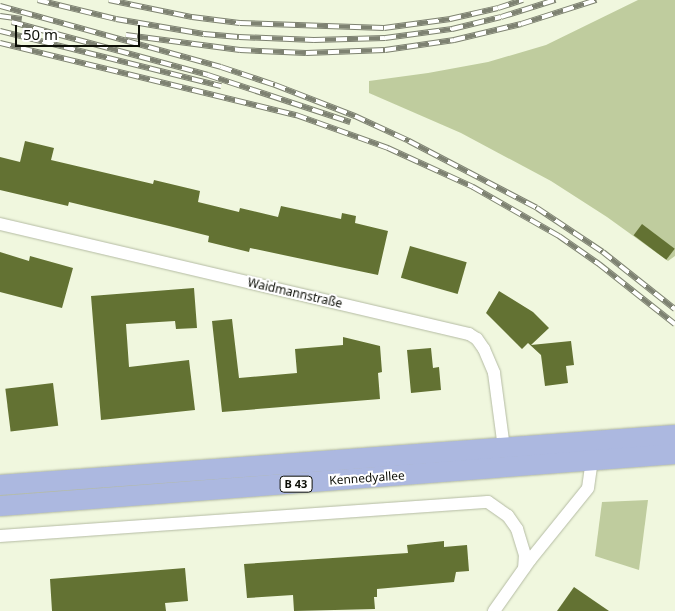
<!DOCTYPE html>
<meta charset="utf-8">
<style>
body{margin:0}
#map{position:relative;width:675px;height:611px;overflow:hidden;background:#f0f7de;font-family:"Noto Sans",sans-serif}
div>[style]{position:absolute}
.green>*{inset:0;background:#bfcc9e}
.building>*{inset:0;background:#637233;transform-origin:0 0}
.roads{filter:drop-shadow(0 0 1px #b4bba3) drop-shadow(0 0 1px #b4bba3)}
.street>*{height:12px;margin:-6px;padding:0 6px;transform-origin:6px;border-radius:6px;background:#fff}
.primary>*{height:20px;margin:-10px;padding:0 10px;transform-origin:10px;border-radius:10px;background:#acb8e0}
.rail>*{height:5.5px;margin-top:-2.75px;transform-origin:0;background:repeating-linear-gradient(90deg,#fff 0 11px,#7e8272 0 22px);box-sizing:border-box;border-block:1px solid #7e8272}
span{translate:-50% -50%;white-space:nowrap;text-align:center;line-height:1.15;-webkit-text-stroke:4px #fff;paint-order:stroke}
.shield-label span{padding:1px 4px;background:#fff;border:1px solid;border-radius:4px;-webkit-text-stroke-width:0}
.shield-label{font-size:11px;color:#0d0f07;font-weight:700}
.street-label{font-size:12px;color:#0d0f07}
.scale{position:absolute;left:15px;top:25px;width:125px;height:22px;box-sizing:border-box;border:2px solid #0d0f07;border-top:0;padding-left:6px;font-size:15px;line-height:18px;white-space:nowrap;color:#0d0f07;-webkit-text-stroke:4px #fff;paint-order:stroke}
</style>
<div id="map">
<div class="green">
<div style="clip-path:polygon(638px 0,675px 0,675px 256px,668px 261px,607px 217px,551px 181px,461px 133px,369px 93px,369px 81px,428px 73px,488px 62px,546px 45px)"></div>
<div style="clip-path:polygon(648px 500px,639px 570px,595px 556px,602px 502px)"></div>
</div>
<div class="building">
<div style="clip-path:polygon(25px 141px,54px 148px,51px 160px,153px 184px,154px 180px,200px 191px,198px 202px,239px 212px,240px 208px,278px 217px,281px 206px,341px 219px,342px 213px,356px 216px,355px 223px,388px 231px,378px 275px,250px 248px,249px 252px,208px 242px,209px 236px,169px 226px,69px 202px,68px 206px,0 190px,0 157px,20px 162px)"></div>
<div style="left:642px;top:224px;width:41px;height:14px;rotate:37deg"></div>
<div style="left:410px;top:246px;width:59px;height:33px;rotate:16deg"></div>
<div style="clip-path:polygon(0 252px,29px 261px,30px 256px,73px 268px,62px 308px,0 292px)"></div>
<div style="clip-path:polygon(194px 288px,197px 328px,176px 329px,175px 321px,126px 324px,129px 367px,189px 360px,195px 410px,101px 420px,91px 296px)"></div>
<div style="clip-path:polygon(499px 291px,533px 312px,549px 328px,531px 345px,571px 341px,574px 365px,566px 366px,568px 383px,545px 386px,541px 355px,528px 343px,522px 349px,486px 313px)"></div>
<div style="clip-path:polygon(232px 319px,239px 378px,297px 373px,295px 349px,343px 345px,343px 337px,380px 346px,382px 372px,378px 373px,380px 399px,222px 412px,212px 321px)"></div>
<div style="clip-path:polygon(431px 348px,433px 368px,439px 367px,441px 390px,411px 393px,407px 350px)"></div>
<div style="left:53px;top:383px;width:43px;height:48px;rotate:83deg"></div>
<div style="clip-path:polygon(444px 541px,444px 547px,467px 545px,469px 571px,456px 572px,454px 582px,377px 589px,377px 597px,374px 597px,375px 609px,294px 611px,293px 595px,247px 598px,244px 564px,408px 553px,407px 545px)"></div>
<div style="clip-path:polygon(185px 568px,188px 601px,165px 603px,166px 611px,52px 611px,50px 579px)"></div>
<div style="clip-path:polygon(574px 587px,609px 611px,557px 611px)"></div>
</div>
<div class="roads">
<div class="street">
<div style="left:0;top:224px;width:482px;rotate:13.2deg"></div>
<div style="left:469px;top:334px;width:9px;rotate:32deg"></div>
<div style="left:477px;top:339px;width:12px;rotate:55deg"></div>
<div style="left:484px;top:349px;width:26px;rotate:67deg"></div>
<div style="left:494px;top:373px;width:76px;rotate:82.4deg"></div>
<div style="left:0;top:536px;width:489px;rotate:-4deg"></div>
<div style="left:488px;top:502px;width:24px;rotate:35deg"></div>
<div style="left:508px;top:516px;width:16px;rotate:55deg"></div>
<div style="left:517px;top:529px;width:27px;rotate:73deg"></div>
<div style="left:525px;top:555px;width:13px;rotate:94deg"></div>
<div style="left:494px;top:611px;width:62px;rotate:-54.8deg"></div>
<div style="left:530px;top:560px;width:92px;rotate:-51.1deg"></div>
<div style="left:588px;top:488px;width:27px;rotate:-82deg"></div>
<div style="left:592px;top:461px;width:8px;rotate:-150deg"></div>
</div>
<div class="primary">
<div style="left:0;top:485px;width:677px;rotate:-4.24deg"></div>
<div style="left:0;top:506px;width:677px;rotate:-4.41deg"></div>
</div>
</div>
<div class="rail">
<div style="left:38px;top:0;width:80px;rotate:13.7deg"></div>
<div style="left:116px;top:19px;width:89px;rotate:9.7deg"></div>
<div style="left:204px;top:34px;width:35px;rotate:5deg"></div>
<div style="left:239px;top:37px;width:75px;rotate:2.3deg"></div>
<div style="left:314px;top:40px;width:71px;rotate:-1.6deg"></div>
<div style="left:385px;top:38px;width:68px;rotate:-7.7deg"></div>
<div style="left:452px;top:29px;width:50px;rotate:-13.8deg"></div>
<div style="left:501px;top:17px;width:57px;rotate:-17.5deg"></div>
<div style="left:109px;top:0;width:85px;rotate:11.6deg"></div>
<div style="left:192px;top:17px;width:48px;rotate:7.1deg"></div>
<div style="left:240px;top:23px;width:144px;rotate:2deg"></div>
<div style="left:384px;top:28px;width:67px;rotate:-7.8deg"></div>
<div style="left:450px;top:19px;width:49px;rotate:-12.9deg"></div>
<div style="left:498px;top:8px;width:26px;rotate:-18deg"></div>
<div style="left:0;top:6px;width:229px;rotate:15.4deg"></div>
<div style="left:221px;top:67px;width:57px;rotate:18.4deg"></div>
<div style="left:275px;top:85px;width:86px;rotate:21.2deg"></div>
<div style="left:355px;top:116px;width:60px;rotate:24.8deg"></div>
<div style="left:409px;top:141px;width:144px;rotate:27.6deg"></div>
<div style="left:537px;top:208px;width:79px;rotate:33.7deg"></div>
<div style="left:603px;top:252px;width:92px;rotate:38.4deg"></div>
<div style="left:0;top:16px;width:22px;rotate:8deg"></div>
<div style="left:12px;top:22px;width:203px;rotate:15.1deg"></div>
<div style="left:208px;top:75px;width:150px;rotate:18.3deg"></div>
<div style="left:0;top:31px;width:228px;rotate:14deg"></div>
<div style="left:126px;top:35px;width:115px;rotate:7.5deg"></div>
<div style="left:240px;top:50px;width:66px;rotate:2.6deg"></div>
<div style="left:306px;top:53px;width:79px;rotate:-2.2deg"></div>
<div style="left:385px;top:50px;width:70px;rotate:-8.2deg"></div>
<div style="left:454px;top:40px;width:69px;rotate:-13.4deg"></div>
<div style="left:521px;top:24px;width:79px;rotate:-17.7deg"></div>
<div style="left:0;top:43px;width:305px;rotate:13.7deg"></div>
<div style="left:296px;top:115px;width:98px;rotate:19.7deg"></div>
<div style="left:388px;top:148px;width:94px;rotate:24.6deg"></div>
<div style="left:473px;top:187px;width:99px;rotate:29.7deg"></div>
<div style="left:559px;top:236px;width:49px;rotate:35deg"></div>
<div style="left:599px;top:264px;width:97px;rotate:38.3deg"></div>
</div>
<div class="shield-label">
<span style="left:296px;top:484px">B 43</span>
</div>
<div class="street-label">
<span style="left:295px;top:293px;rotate:13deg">Waidmannstraße</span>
<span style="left:367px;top:478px;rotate:-4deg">Kennedyallee</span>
</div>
<div class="scale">50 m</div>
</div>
